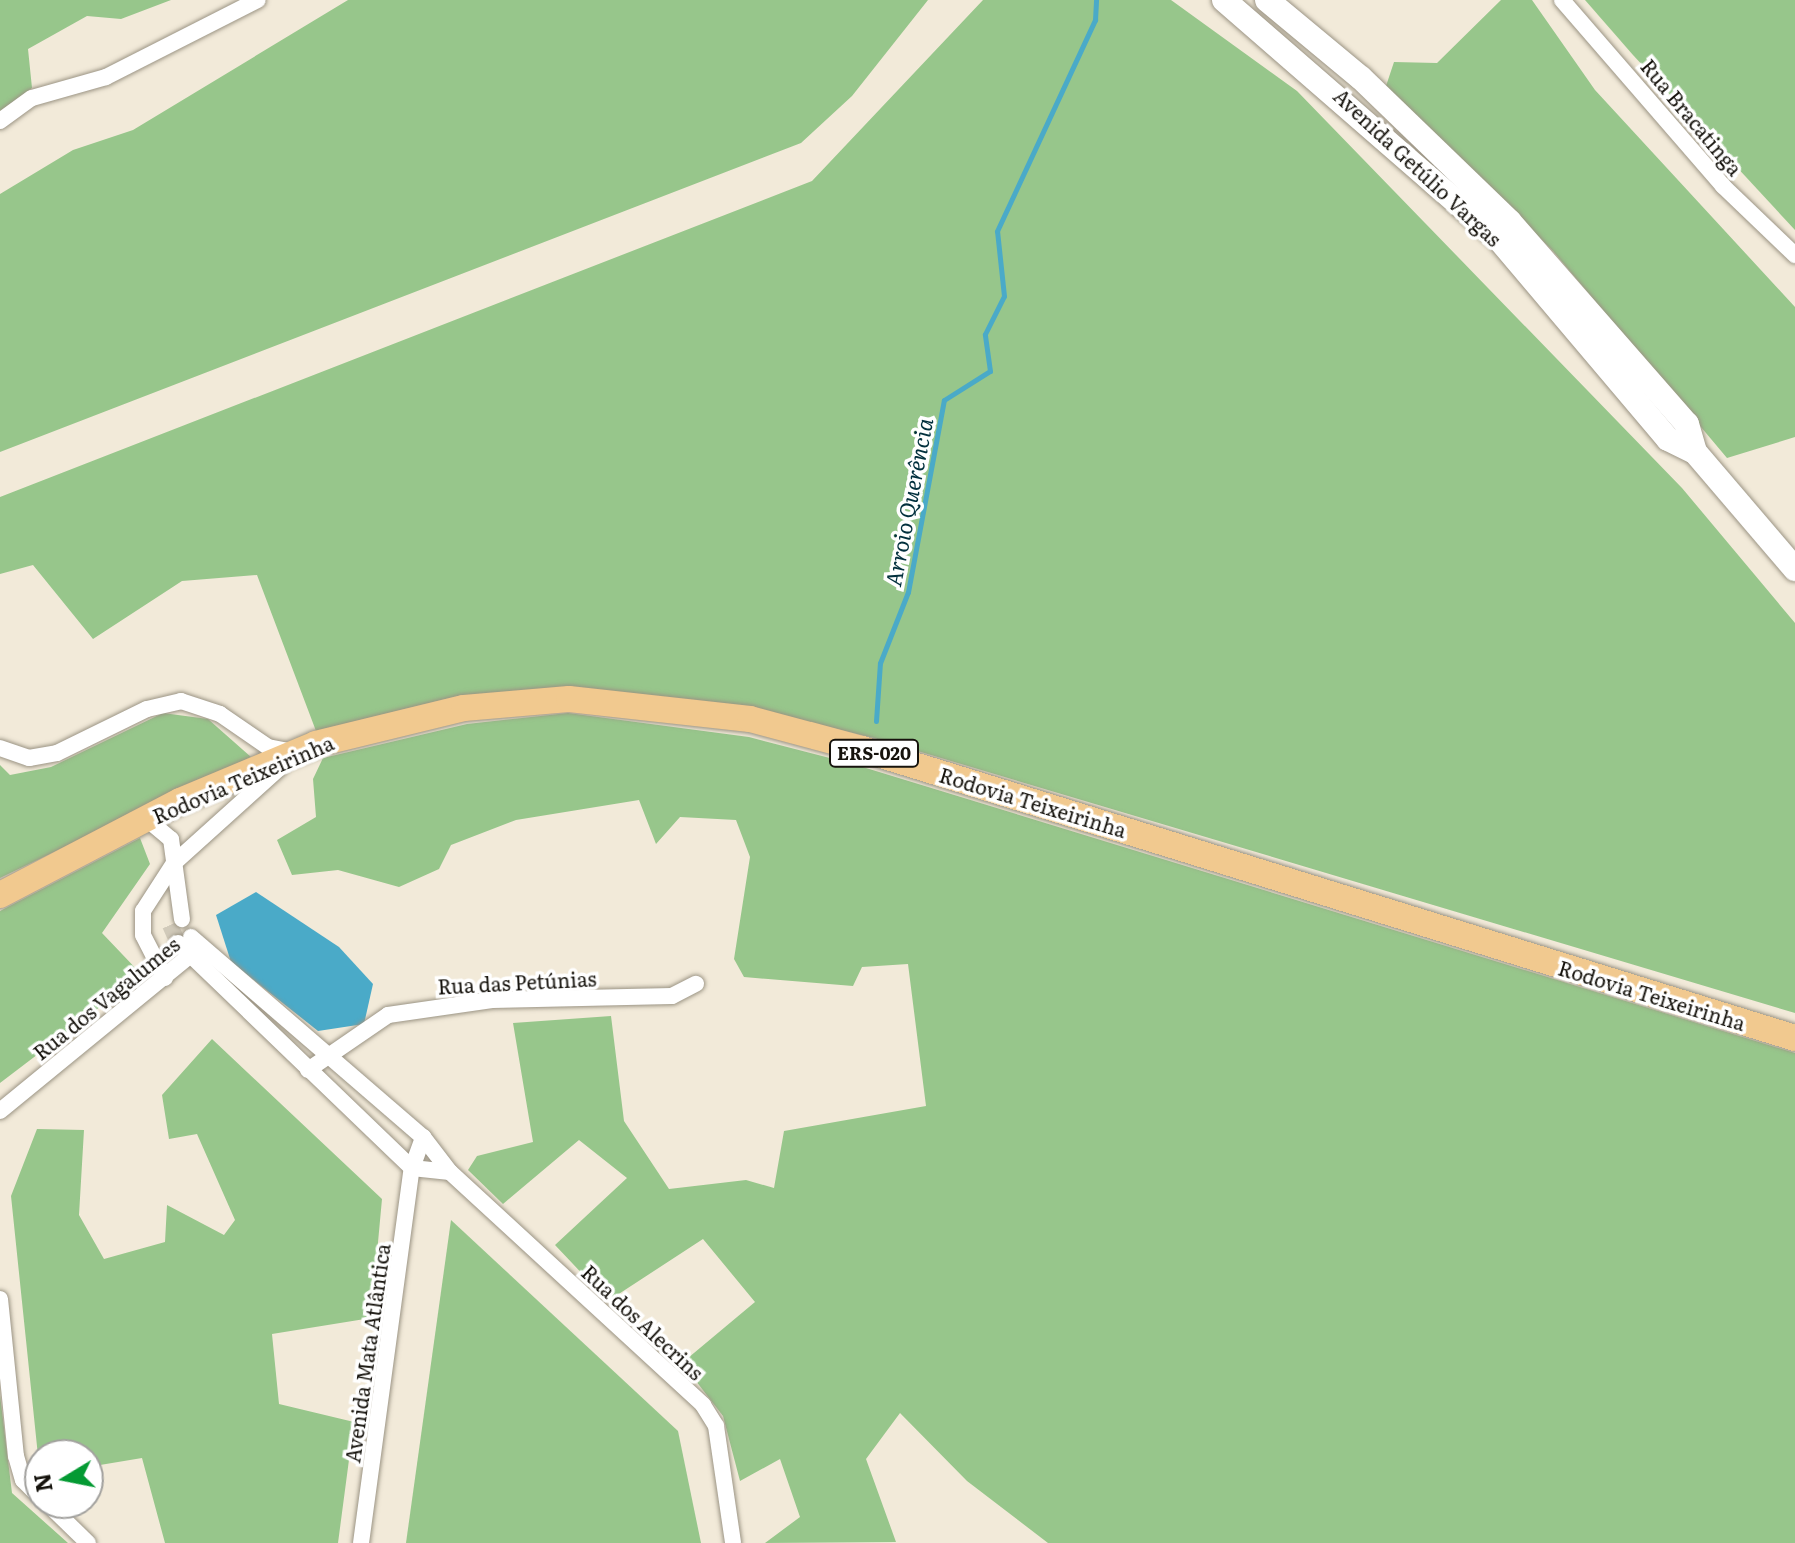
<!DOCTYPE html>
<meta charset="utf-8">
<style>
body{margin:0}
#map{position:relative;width:1795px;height:1543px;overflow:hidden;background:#f2ead9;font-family:Literata,serif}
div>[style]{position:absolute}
.green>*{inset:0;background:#97c68b}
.water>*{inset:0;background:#4aaac8}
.stream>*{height:5px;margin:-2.5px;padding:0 2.5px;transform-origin:2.5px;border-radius:2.5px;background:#4aaac8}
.minor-tunnel>*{height:16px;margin-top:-8px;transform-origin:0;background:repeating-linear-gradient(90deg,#d1caba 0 16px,transparent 0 24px)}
.roads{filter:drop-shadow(0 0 2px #9b9484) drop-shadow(0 0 2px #9b9484)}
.minor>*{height:16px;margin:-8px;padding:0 8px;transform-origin:8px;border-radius:8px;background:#fff}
.secondary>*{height:24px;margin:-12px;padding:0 12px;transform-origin:12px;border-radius:12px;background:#fff}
.primary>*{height:26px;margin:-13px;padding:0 13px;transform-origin:13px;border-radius:13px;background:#f1c98f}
span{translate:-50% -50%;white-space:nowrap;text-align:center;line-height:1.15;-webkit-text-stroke:7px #fff;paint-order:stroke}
.shield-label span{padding:2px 6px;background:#fff;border:2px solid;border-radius:6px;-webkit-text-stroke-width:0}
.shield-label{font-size:18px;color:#16130d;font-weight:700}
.street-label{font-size:20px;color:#16130d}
.water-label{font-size:22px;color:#02303d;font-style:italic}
.north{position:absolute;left:24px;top:1439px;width:80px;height:80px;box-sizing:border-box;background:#fff;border:2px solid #a2a19e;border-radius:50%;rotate:260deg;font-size:22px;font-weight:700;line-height:32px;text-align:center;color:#16130d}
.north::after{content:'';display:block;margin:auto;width:28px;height:36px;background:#049a33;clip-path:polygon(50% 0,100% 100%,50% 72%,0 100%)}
</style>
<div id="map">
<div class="green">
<div style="clip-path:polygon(0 0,171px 0,121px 19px,87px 16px,28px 49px,32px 88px,0 111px)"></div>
<div style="clip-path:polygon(348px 0,928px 0,852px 96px,801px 143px,0 452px,0 194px,73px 150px,133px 130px)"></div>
<div style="clip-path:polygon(983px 0,1171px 0,1297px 91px,1682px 488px,1795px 623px,1795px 1013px,874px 738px,757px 710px,574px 687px,458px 696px,316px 731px,257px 575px,182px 581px,93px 639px,33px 565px,0 574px,0 497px,812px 181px)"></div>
<div style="clip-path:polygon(1501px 0,1532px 0,1595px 90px,1795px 307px,1795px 437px,1727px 458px,1553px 251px,1386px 86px,1394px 62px,1437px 63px)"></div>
<div style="clip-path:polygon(1585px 0,1795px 0,1795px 230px,1633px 55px)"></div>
<div style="clip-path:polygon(163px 713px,208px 719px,251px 757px,0 878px,0 765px,10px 775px,51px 767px)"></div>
<div style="clip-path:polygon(568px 713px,749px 737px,853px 764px,1795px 1053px,1795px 1543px,1048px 1543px,967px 1481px,900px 1413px,866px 1459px,896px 1542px,765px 1543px,800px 1517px,780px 1459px,740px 1481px,723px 1416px,682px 1363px,755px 1302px,703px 1239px,608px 1301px,555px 1245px,627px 1178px,579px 1140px,503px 1204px,468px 1170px,477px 1156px,533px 1142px,513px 1023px,611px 1016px,624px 1121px,669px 1189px,746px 1180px,774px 1188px,784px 1131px,926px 1106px,908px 964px,862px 967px,853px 986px,744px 977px,734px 959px,750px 857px,736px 820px,680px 817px,656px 844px,639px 800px,516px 820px,451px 845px,439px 869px,399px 887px,338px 870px,292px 875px,277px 840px,316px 817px,313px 779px,323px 758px,467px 724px)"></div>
<div style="clip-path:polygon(140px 838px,150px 864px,102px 933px,142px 975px,0 1083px,0 911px)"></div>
<div style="clip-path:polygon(212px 1039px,382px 1199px,371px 1318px,272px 1334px,279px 1404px,354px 1422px,338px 1543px,165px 1543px,142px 1458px,88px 1467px,88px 1455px,40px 1455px,40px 1475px,11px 1196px,37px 1129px,84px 1130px,79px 1215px,104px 1259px,165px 1242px,167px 1205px,224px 1235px,235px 1220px,197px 1134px,169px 1139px,162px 1095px)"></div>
<div style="clip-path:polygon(451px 1220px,678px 1431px,701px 1543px,406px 1543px)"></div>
<div style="clip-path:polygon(0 1395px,12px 1493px,68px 1543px,0 1543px)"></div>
</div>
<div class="water">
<div style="clip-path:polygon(256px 892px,339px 947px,373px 984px,364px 1024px,318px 1031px,231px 962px,216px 915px)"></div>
</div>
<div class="stream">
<div style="left:876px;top:721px;width:58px;rotate:-86.1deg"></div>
<div style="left:880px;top:663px;width:76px;rotate:-68.5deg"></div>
<div style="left:908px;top:592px;width:195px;rotate:-79.4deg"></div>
<div style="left:944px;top:400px;width:54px;rotate:-32.2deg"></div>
<div style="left:990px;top:371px;width:37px;rotate:-98deg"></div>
<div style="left:985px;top:334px;width:42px;rotate:-63.4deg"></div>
<div style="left:1004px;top:296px;width:65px;rotate:-96.1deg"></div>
<div style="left:997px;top:231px;width:233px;rotate:-65.1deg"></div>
<div style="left:1095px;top:20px;width:20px;rotate:-87deg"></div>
</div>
<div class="minor-tunnel">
<div style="left:170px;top:925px;width:20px;rotate:66deg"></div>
</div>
<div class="roads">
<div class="minor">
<div style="left:1562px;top:0;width:246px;rotate:49.1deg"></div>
<div style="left:1723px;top:186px;width:100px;rotate:43.8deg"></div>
<div style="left:0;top:121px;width:39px;rotate:-36deg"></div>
<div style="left:32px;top:98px;width:77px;rotate:-15.8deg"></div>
<div style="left:106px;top:77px;width:170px;rotate:-26.9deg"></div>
<div style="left:0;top:748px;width:31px;rotate:19deg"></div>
<div style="left:29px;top:758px;width:28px;rotate:-10deg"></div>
<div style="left:57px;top:753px;width:100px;rotate:-26.1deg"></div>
<div style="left:147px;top:709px;width:35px;rotate:-13deg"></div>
<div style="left:181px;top:701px;width:41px;rotate:18.4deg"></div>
<div style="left:220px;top:714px;width:58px;rotate:34.5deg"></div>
<div style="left:268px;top:747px;width:25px;rotate:11deg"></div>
<div style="left:148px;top:820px;width:30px;rotate:40deg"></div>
<div style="left:171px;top:839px;width:81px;rotate:82.2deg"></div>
<div style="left:191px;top:937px;width:306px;rotate:40.8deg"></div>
<div style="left:423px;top:1137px;width:44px;rotate:52.4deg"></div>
<div style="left:450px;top:1172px;width:344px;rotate:42.6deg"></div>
<div style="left:703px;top:1405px;width:25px;rotate:58deg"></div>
<div style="left:716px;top:1426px;width:118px;rotate:81.7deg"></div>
<div style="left:178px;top:943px;width:325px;rotate:43.9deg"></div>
<div style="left:412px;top:1168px;width:38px;rotate:6deg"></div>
<div style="left:165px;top:978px;width:48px;rotate:-117.1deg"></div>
<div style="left:143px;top:935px;width:24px;rotate:-90deg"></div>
<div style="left:143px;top:911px;width:57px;rotate:-57.1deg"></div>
<div style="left:174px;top:863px;width:147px;rotate:-42deg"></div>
<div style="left:308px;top:1070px;width:97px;rotate:-34.5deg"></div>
<div style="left:388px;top:1015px;width:105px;rotate:-8.2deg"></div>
<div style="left:492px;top:1000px;width:180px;rotate:-1.3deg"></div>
<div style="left:672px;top:996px;width:27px;rotate:-27deg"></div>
<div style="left:0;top:1111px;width:249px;rotate:-39.3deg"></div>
<div style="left:0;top:1299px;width:158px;rotate:84.2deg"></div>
<div style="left:16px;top:1456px;width:25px;rotate:74deg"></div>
<div style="left:23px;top:1480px;width:24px;rotate:45deg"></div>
<div style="left:47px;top:1503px;width:57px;rotate:44.3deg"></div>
<div style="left:361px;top:1543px;width:378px;rotate:-82.3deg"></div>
<div style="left:412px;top:1168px;width:33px;rotate:-70deg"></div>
</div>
<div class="secondary">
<div style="left:1224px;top:0;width:363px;rotate:41deg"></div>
<div style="left:1498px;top:238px;width:263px;rotate:49.8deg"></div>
<div style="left:1668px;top:439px;width:30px;rotate:26deg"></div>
<div style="left:1695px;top:452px;width:154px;rotate:49.5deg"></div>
<div style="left:1267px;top:0;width:122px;rotate:39.7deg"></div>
<div style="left:1361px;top:78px;width:206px;rotate:44deg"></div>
<div style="left:1509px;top:221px;width:270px;rotate:48.8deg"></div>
<div style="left:1687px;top:424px;width:29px;rotate:74deg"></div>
</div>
<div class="primary">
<div style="left:0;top:895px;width:203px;rotate:-27.6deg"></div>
<div style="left:180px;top:801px;width:147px;rotate:-22.7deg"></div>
<div style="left:316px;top:744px;width:152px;rotate:-13.7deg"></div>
<div style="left:464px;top:708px;width:105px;rotate:-4.9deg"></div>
<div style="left:569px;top:699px;width:182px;rotate:6.3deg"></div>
<div style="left:750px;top:719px;width:116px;rotate:15deg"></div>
<div style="left:862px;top:749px;width:977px;rotate:17.21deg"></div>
</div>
</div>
<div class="shield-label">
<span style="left:874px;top:753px">ERS-020</span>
</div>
<div class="street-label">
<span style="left:1692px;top:117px;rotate:50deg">Rua Bracatinga</span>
<span style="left:1418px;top:167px;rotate:43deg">Avenida Getúlio Vargas</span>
<span style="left:243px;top:779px;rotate:-23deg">Rodovia Teixeirinha</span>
<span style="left:1033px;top:802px;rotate:17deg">Rodovia Teixeirinha</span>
<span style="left:517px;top:982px;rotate:-3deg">Rua das Petúnias</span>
<span style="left:1652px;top:995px;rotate:17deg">Rodovia Teixeirinha</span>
<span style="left:106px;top:998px;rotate:-39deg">Rua dos Vagalumes</span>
<span style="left:643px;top:1322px;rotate:43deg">Rua dos Alecrins</span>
<span style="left:367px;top:1353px;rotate:-82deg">Avenida Mata Atlântica</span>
</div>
<div class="water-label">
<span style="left:908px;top:502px;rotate:-79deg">Arroio Querência</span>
</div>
<div class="north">N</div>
</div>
